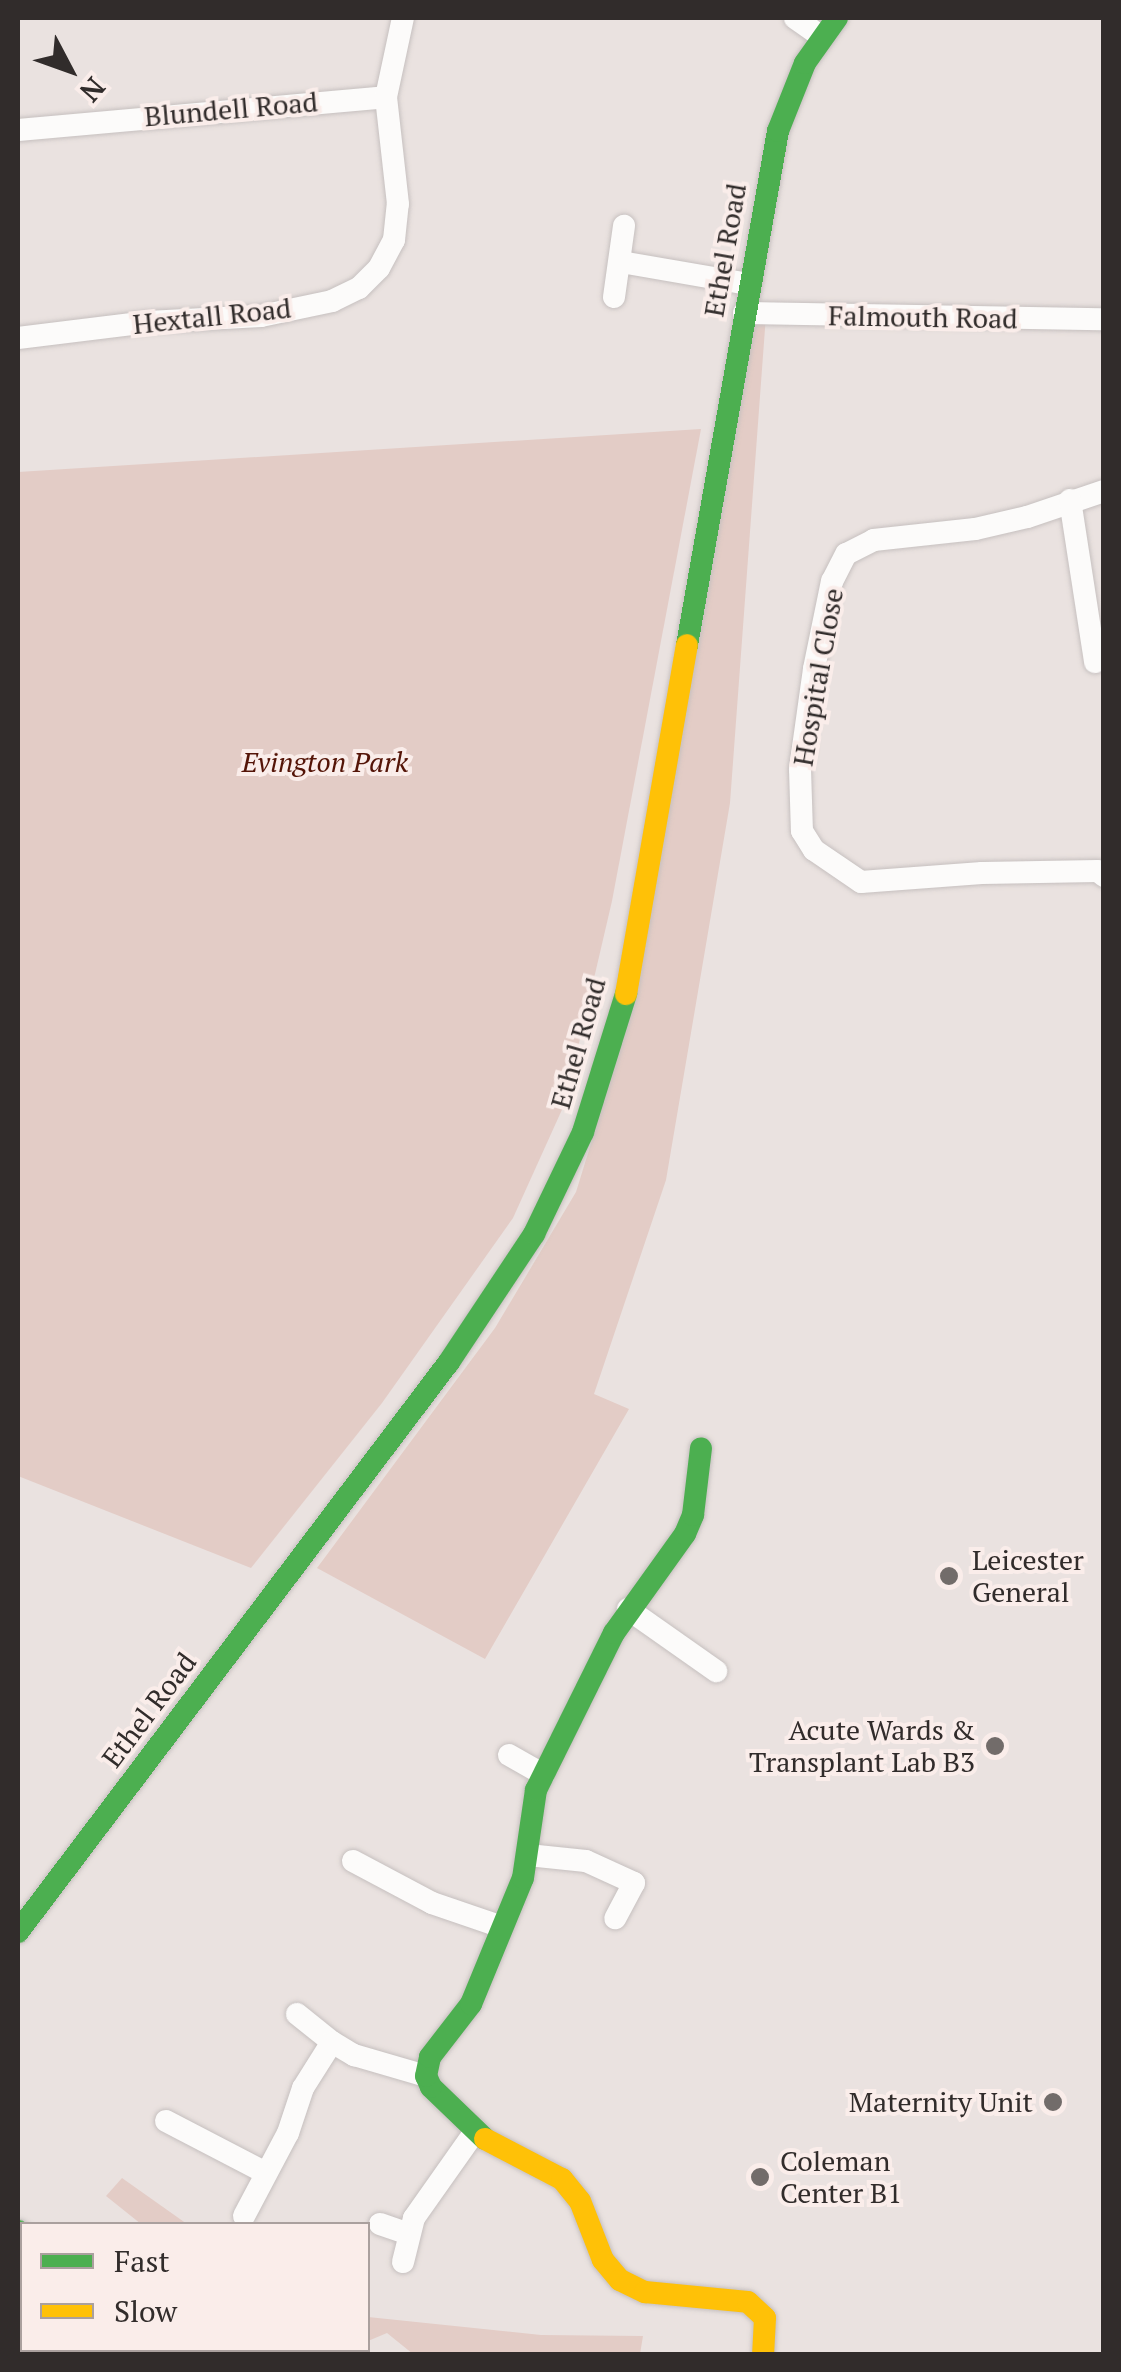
<!DOCTYPE html>
<style>
body{margin:0}
#map{position:relative;width:1121px;height:2372px;overflow:hidden;background:#eae2e0;font-family:"PT Serif",serif}
div>[style]{position:absolute}
.green>*{inset:0;background:#e3ccc6}
.roads{filter:drop-shadow(0 0 2px #c6c0bf) drop-shadow(0 0 2px #c6c0bf)}
.street>*{height:22px;margin:-11px;padding:0 11px;transform-origin:11px;border-radius:11px;background:#fcfbfa}
.fast>*{height:22px;margin:-11px;padding:0 11px;transform-origin:11px;border-radius:11px;background:#4caf50}
.slow>*{height:22px;margin:-11px;padding:0 11px;transform-origin:11px;border-radius:11px;background:#ffc107}
.dots>*{width:28px;height:28px;translate:-50% -50%;box-sizing:border-box;border:5px solid #faedea;border-radius:50%}
span{translate:-50% -50%;white-space:nowrap;text-align:center;line-height:1.15;-webkit-text-stroke:8px #faedea;paint-order:stroke}
.street-label{font-size:28px;color:#312c2b}
.park-label{font-size:28px;color:#541407;font-style:italic}
.poi-label{font-size:28px;color:#312c2b}
.left{translate:0 -50%;text-align:left}
.right{translate:-100% -50%;text-align:right}
.frame{position:absolute;inset:0;border:20px solid #312c2b;pointer-events:none}
.legend{position:absolute;left:20px;top:2222px;width:350px;height:130px;box-sizing:border-box;background:#faedea;border:2px solid #aaa09e;margin:0;padding:12px 18px;list-style:none;font-size:30px;color:#312c2b}
.legend li{display:flex;align-items:center;gap:20px;height:50px}
.legend b{width:50px;border:2px solid #aaa09e}
.north{position:absolute;left:20px;top:20px;width:100px;height:100px;-webkit-text-stroke:8px #faedea;paint-order:stroke;rotate:131deg;font-size:28px;font-weight:700;line-height:40px;text-align:center;color:#312c2b}
.north::after{content:'';display:block;margin:auto;width:35px;height:45px;background:#312c2b;clip-path:polygon(50% 0,100% 100%,50% 72%,0 100%)}
</style>
<div id="map">
<div class="green">
<div style="clip-path:polygon(744px 313px,766px 315px,730px 803px,666px 1180px,594px 1394px,629px 1409px,485px 1659px,317px 1568px,495px 1328px,576px 1192px,593px 1137px)"></div>
<div style="clip-path:polygon(701px 429px,612px 901px,565px 1103px,513px 1218px,382px 1403px,251px 1568px,18px 1476px,18px 472px)"></div>
<div style="clip-path:polygon(122px 2178px,187px 2224px,141px 2224px,106px 2196px)"></div>
<div style="clip-path:polygon(368px 2317px,541px 2335px,643px 2336px,640px 2354px,413px 2354px,387px 2333px,368px 2341px)"></div>
</div>
<div class="roads">
<div class="street">
<div style="left:795px;top:18px;width:32px;rotate:35deg"></div>
<div style="left:18px;top:130px;width:369px;rotate:-5.1deg"></div>
<div style="left:621px;top:262px;width:130px;rotate:9.8deg"></div>
<div style="left:614px;top:297px;width:72px;rotate:-82deg"></div>
<div style="left:744px;top:313px;width:360px;rotate:1deg"></div>
<div style="left:18px;top:338px;width:131px;rotate:-7deg"></div>
<div style="left:148px;top:322px;width:113px;rotate:-3deg"></div>
<div style="left:261px;top:316px;width:73px;rotate:-11.9deg"></div>
<div style="left:332px;top:301px;width:30px;rotate:-26deg"></div>
<div style="left:359px;top:288px;width:28px;rotate:-45deg"></div>
<div style="left:379px;top:268px;width:32px;rotate:-62deg"></div>
<div style="left:394px;top:240px;width:36px;rotate:-84deg"></div>
<div style="left:398px;top:204px;width:108px;rotate:-96.4deg"></div>
<div style="left:386px;top:97px;width:81px;rotate:-77.9deg"></div>
<div style="left:1104px;top:491px;width:81px;rotate:161.3deg"></div>
<div style="left:1027px;top:517px;width:53px;rotate:167deg"></div>
<div style="left:975px;top:529px;width:102px;rotate:173.8deg"></div>
<div style="left:874px;top:540px;width:31px;rotate:153deg"></div>
<div style="left:846px;top:554px;width:30px;rotate:117deg"></div>
<div style="left:832px;top:581px;width:90px;rotate:101.6deg"></div>
<div style="left:814px;top:669px;width:101px;rotate:98deg"></div>
<div style="left:800px;top:769px;width:62px;rotate:88.2deg"></div>
<div style="left:802px;top:831px;width:22px;rotate:58deg"></div>
<div style="left:814px;top:850px;width:57px;rotate:34.2deg"></div>
<div style="left:861px;top:882px;width:121px;rotate:-4.3deg"></div>
<div style="left:982px;top:873px;width:116px;rotate:-1deg"></div>
<div style="left:1098px;top:871px;width:8px;rotate:40deg"></div>
<div style="left:1070px;top:500px;width:164px;rotate:81.2deg"></div>
<div style="left:628px;top:1609px;width:108px;rotate:35.2deg"></div>
<div style="left:509px;top:1755px;width:40px;rotate:29.7deg"></div>
<div style="left:528px;top:1855px;width:58px;rotate:5.9deg"></div>
<div style="left:586px;top:1861px;width:53px;rotate:24.6deg"></div>
<div style="left:634px;top:1883px;width:40px;rotate:118deg"></div>
<div style="left:353px;top:1861px;width:89px;rotate:28deg"></div>
<div style="left:432px;top:1903px;width:71px;rotate:18.9deg"></div>
<div style="left:297px;top:2014px;width:45px;rotate:38.7deg"></div>
<div style="left:166px;top:2121px;width:110px;rotate:27.5deg"></div>
<div style="left:244px;top:2216px;width:94px;rotate:-62.1deg"></div>
<div style="left:288px;top:2133px;width:47px;rotate:-71.6deg"></div>
<div style="left:303px;top:2088px;width:54px;rotate:-57.8deg"></div>
<div style="left:332px;top:2042px;width:26px;rotate:31deg"></div>
<div style="left:354px;top:2055px;width:75px;rotate:16.3deg"></div>
<div style="left:380px;top:2224px;width:31px;rotate:19deg"></div>
<div style="left:403px;top:2262px;width:45px;rotate:-76deg"></div>
<div style="left:414px;top:2218px;width:104px;rotate:-54.8deg"></div>
</div>
<div class="fast">
<div style="left:687px;top:645px;width:522px;rotate:-79.96deg"></div>
<div style="left:778px;top:131px;width:73px;rotate:-68.3deg"></div>
<div style="left:805px;top:63px;width:55px;rotate:-54.6deg"></div>
<div style="left:18px;top:1932px;width:715px;rotate:-52.91deg"></div>
<div style="left:449px;top:1362px;width:154px;rotate:-56.4deg"></div>
<div style="left:534px;top:1234px;width:113px;rotate:-64.3deg"></div>
<div style="left:583px;top:1132px;width:145px;rotate:-72.7deg"></div>
<div style="left:485px;top:2139px;width:75px;rotate:-136.1deg"></div>
<div style="left:431px;top:2087px;width:12px;rotate:-114deg"></div>
<div style="left:426px;top:2076px;width:19px;rotate:-78deg"></div>
<div style="left:430px;top:2057px;width:67px;rotate:-52.3deg"></div>
<div style="left:471px;top:2004px;width:136px;rotate:-67.6deg"></div>
<div style="left:523px;top:1878px;width:89px;rotate:-81.6deg"></div>
<div style="left:536px;top:1790px;width:175px;rotate:-63.6deg"></div>
<div style="left:614px;top:1633px;width:122px;rotate:-54.4deg"></div>
<div style="left:685px;top:1534px;width:21px;rotate:-67deg"></div>
<div style="left:693px;top:1515px;width:67px;rotate:-83.2deg"></div>
<div style="left:18px;top:2231px;width:5px;rotate:37deg"></div>
<div style="left:172px;top:2350px;width:7px;rotate:34deg"></div>
</div>
<div class="slow">
<div style="left:626px;top:994px;width:354px;rotate:-80.1deg"></div>
<div style="left:485px;top:2139px;width:87px;rotate:27.5deg"></div>
<div style="left:562px;top:2179px;width:28px;rotate:51deg"></div>
<div style="left:580px;top:2201px;width:63px;rotate:68.7deg"></div>
<div style="left:603px;top:2260px;width:26px;rotate:50deg"></div>
<div style="left:620px;top:2280px;width:28px;rotate:26deg"></div>
<div style="left:645px;top:2292px;width:103px;rotate:5.5deg"></div>
<div style="left:748px;top:2302px;width:23px;rotate:43deg"></div>
<div style="left:765px;top:2318px;width:36px;rotate:93deg"></div>
</div>
</div>
<div class="dots">
<div style="left:949px;top:1576px;background:#726c6a"></div>
<div style="left:995px;top:1746px;background:#726c6a"></div>
<div style="left:1053px;top:2102px;background:#726c6a"></div>
<div style="left:760px;top:2177px;background:#726c6a"></div>
</div>
<div class="street-label">
<span style="left:231px;top:109px;rotate:-5deg">Blundell Road</span>
<span style="left:725px;top:250px;rotate:-80deg">Ethel Road</span>
<span style="left:212px;top:316px;rotate:-6deg">Hextall Road</span>
<span style="left:923px;top:317px;rotate:1deg">Falmouth Road</span>
<span style="left:818px;top:677px;rotate:-80deg">Hospital Close</span>
<span style="left:578px;top:1043px;rotate:-74deg">Ethel Road</span>
<span style="left:149px;top:1710px;rotate:-53deg">Ethel Road</span>
</div>
<div class="park-label">
<span style="left:325px;top:762px">Evington Park</span>
</div>
<div class="poi-label">
<span class="left" style="left:972px;top:1576px">Leicester<br>General</span>
<span class="right" style="left:975px;top:1746px">Acute Wards &amp;<br>Transplant Lab B3</span>
<span class="right" style="left:1033px;top:2102px">Maternity Unit</span>
<span class="left" style="left:780px;top:2177px">Coleman<br>Center B1</span>
</div>
<div class="frame"></div>
<ul class="legend">
<li><b style="height:12px;background:#4caf50"></b>Fast</li>
<li><b style="height:12px;background:#ffc107"></b>Slow</li>
</ul>
<div class="north">N</div>
</div>
